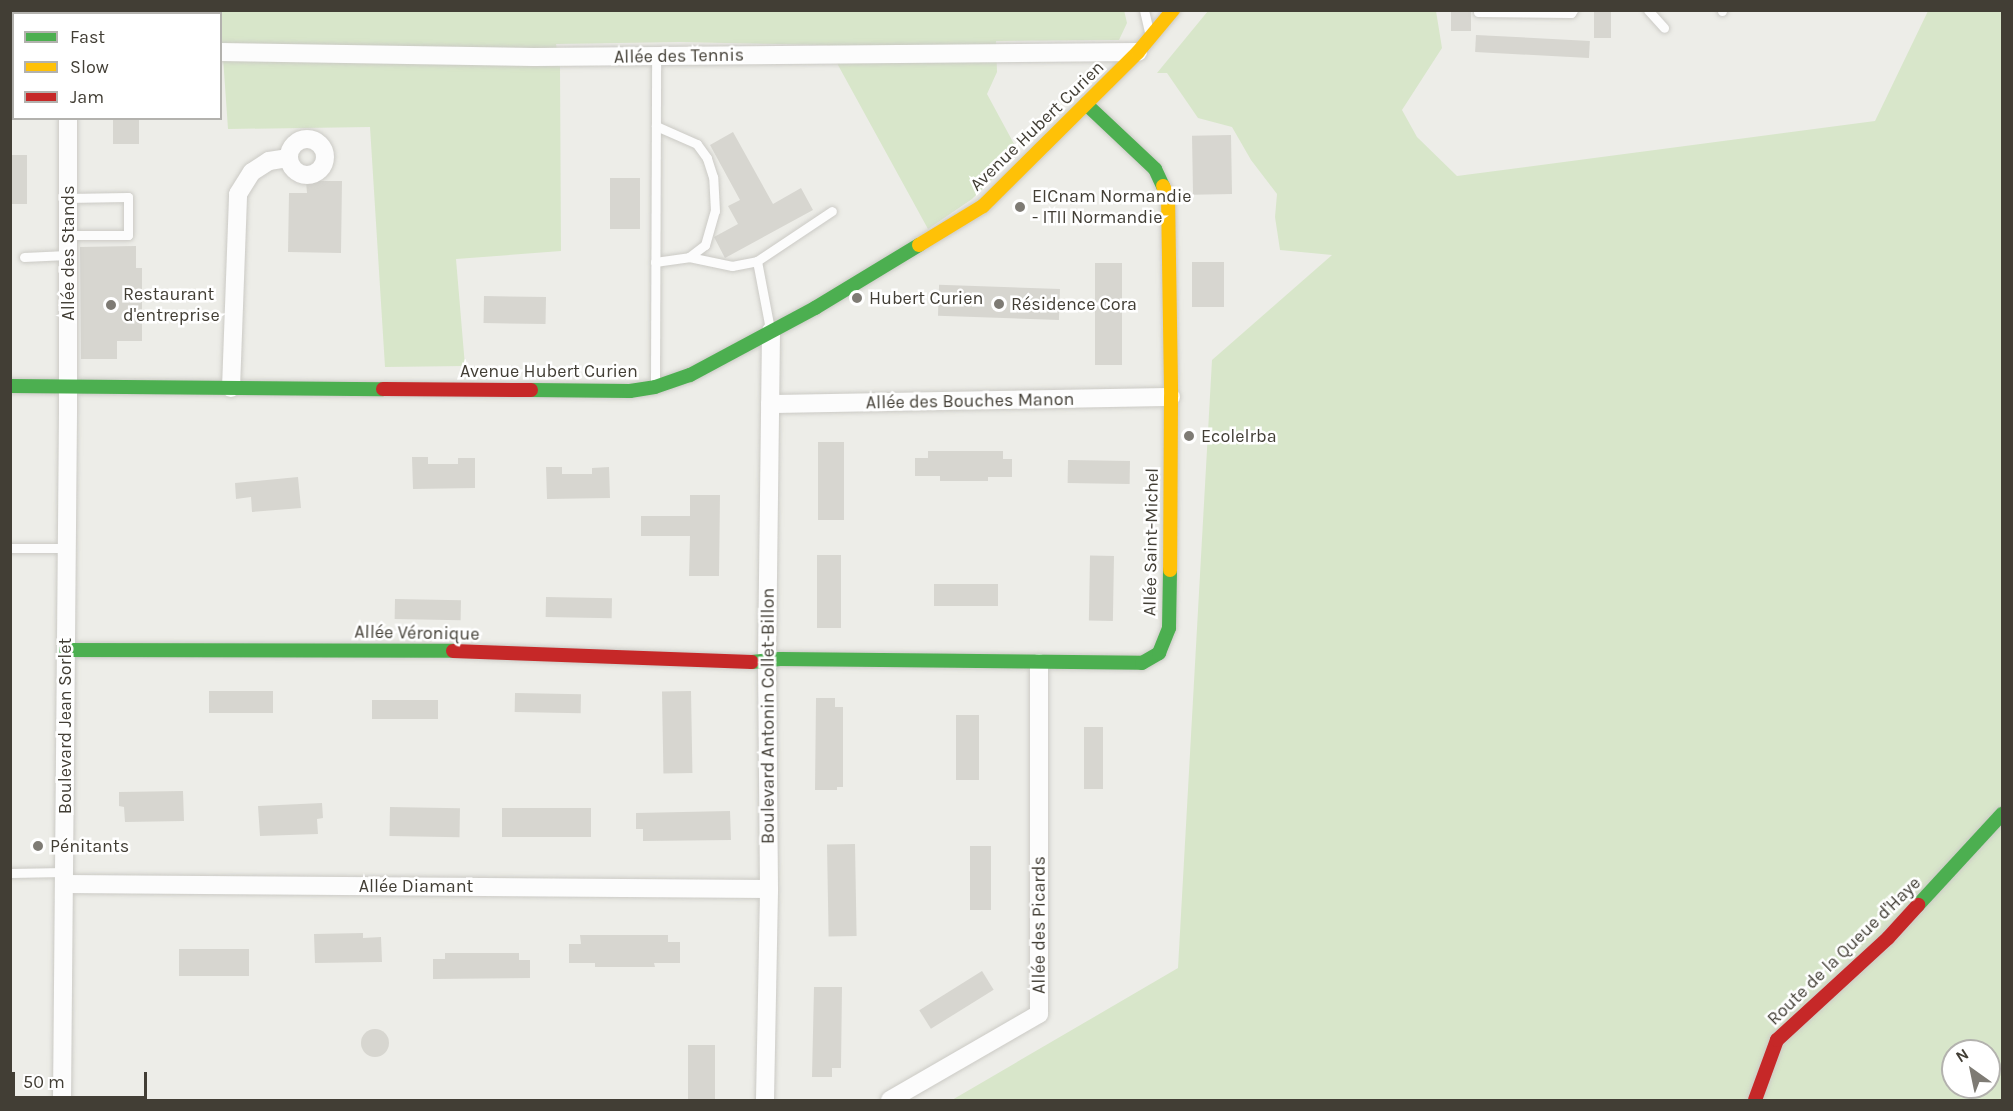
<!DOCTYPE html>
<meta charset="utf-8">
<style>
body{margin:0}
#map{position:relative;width:2013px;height:1111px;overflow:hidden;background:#edede8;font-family:Karla,sans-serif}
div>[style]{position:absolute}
.green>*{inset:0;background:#d8e6ca}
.building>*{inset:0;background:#d7d6d0;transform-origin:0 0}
.round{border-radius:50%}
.roads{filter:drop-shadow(0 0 2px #cbcac5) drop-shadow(0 0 2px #cbcac5)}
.lane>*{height:9px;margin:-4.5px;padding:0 4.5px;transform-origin:4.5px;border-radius:4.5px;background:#fcfcfc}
.street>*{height:18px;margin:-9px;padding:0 9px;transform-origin:9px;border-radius:9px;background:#fcfcfc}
.street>.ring{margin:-9px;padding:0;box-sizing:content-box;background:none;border:18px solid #fcfcfc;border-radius:50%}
.fast>*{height:14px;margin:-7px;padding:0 7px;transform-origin:7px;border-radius:7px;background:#4caf50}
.slow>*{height:14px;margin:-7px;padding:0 7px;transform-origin:7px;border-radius:7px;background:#ffc107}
.jam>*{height:14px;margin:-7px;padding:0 7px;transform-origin:7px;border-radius:7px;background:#c62828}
.dots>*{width:16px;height:16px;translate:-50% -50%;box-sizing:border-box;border:3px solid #fff;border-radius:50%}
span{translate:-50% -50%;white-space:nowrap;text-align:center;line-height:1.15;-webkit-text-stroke:5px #fff;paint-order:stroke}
.street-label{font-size:18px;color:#423e35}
.poi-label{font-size:18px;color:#423e35}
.left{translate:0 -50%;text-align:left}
.frame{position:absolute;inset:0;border:12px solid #423e35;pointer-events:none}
.legend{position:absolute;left:12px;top:12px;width:210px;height:108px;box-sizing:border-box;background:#fff;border:2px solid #b3b2ae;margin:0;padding:8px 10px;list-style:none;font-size:18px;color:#423e35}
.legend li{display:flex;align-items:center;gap:12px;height:30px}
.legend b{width:30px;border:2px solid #b3b2ae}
.north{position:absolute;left:1941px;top:1039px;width:60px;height:60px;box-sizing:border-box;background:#fff;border:2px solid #b3b2ae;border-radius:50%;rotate:327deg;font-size:16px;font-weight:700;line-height:24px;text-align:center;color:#423e35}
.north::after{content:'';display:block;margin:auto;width:21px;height:27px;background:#7e7b74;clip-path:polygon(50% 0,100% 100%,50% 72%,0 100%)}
.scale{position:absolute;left:12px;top:1072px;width:135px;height:27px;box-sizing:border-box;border:3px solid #423e35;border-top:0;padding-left:8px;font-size:18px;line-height:21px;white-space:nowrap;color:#423e35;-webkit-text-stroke:4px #fff;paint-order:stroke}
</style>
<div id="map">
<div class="green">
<div style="clip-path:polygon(1124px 10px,1127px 23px,1119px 40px,996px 41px,997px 72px,987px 94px,1019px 153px,972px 199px,928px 229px,827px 45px,679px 42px,556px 44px,560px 67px,561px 251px,456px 259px,465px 366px,385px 367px,370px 127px,228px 129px,220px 14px,218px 11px)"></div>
<div style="clip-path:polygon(evenodd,1208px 11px,1436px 11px,1442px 48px,1402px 110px,1417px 137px,1457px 176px,1875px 121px,1928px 11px,2002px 11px,2002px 1100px,952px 1100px,1178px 968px,1212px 360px,1332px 255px,1280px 250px,1275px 217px,1277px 194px,1251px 160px,1232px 127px,1198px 118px,1167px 73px,1157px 73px,1208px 11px,1953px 1051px,1989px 1051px,1989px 1087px,1953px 1087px,1953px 1051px)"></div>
</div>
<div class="building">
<div style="left:1451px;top:10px;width:20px;height:21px"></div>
<div style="left:1594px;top:10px;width:17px;height:28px"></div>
<div style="left:1476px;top:35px;width:114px;height:17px;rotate:3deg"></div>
<div style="left:113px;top:118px;width:26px;height:26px"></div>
<div style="clip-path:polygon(733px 132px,773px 204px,801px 188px,813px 210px,725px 258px,714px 237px,738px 224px,728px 206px,740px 200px,710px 145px)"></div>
<div style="left:1231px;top:135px;width:59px;height:39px;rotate:89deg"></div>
<div style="left:10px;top:155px;width:17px;height:49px"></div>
<div style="left:610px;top:178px;width:30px;height:51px"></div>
<div style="clip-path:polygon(306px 181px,342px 181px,341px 253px,288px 252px,289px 193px,307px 193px)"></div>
<div style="clip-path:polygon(136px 246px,136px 268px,142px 268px,142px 341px,117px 341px,117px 359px,81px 359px,80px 247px)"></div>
<div style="left:1192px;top:262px;width:32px;height:45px"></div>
<div style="left:1095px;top:263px;width:27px;height:102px"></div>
<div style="left:1060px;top:289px;width:31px;height:121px;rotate:92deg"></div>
<div style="left:484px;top:296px;width:62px;height:27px;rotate:1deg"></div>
<div style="left:818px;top:442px;width:26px;height:78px"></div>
<div style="clip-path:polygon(928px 451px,1003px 451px,1003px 459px,1012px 459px,1012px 477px,988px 477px,988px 481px,940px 481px,940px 476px,915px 476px,915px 458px,928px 458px)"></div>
<div style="clip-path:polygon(412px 457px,428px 457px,428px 464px,458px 464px,458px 458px,475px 458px,475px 488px,413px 489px)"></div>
<div style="left:1068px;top:460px;width:62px;height:23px;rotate:1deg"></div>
<div style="clip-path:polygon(546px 467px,562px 467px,562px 474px,592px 474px,592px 468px,609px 467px,610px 498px,547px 499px)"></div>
<div style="clip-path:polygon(298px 477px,301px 508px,252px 512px,251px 497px,236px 499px,235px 483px)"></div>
<div style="clip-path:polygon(690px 495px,720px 495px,719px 576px,689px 576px,690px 536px,641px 536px,641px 516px,690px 516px)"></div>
<div style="left:817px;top:555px;width:24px;height:73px"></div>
<div style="left:1114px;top:556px;width:65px;height:24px;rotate:91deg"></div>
<div style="left:934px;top:584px;width:64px;height:22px"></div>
<div style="left:546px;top:597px;width:66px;height:20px;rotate:1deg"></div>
<div style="left:395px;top:599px;width:66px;height:20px;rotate:1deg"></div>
<div style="left:273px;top:691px;width:22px;height:64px;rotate:90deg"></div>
<div style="left:691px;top:691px;width:82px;height:29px;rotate:89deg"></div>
<div style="left:515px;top:693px;width:66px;height:19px;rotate:1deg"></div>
<div style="clip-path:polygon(816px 698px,835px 698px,835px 707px,843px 707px,843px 787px,837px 787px,837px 790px,815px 790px)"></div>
<div style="left:372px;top:700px;width:66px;height:19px"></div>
<div style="left:979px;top:715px;width:65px;height:23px;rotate:90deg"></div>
<div style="left:1084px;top:727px;width:19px;height:62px"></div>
<div style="clip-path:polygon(183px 791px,184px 821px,125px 822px,124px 807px,119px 806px,119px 792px)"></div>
<div style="clip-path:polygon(322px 803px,323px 818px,317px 819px,318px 834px,260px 836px,258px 806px)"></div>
<div style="left:390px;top:807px;width:70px;height:29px;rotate:1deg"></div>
<div style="left:591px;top:808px;width:29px;height:89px;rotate:90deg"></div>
<div style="clip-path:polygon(730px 811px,731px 840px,643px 841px,643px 829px,636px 829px,636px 813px)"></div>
<div style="left:855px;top:844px;width:92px;height:28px;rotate:89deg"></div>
<div style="left:970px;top:846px;width:21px;height:64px"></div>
<div style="clip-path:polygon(363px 933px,363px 938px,381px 937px,382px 962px,315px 963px,314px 934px)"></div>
<div style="clip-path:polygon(580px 935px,668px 935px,668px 942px,680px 942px,680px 963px,654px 963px,655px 967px,595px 967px,595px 963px,569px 963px,569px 944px,581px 944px)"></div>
<div style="left:179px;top:949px;width:70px;height:27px"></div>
<div style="clip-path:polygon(445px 953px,519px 953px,519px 960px,530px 960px,530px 978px,433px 979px,433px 959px,445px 959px)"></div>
<div style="left:982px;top:971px;width:22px;height:74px;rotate:58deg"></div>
<div style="clip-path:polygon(814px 987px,842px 987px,841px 1068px,832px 1068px,832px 1077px,812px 1077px)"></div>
<div class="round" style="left:361px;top:1029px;width:28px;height:28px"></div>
<div style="left:688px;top:1045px;width:27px;height:56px"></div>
</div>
<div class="roads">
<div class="lane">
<div style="left:1144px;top:10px;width:23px;rotate:77deg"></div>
<div style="left:1648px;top:10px;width:24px;rotate:48deg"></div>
<div style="left:1722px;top:11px;width:1px;rotate:-90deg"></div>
<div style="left:1478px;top:12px;width:93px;rotate:0.6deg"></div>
<div style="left:1571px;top:13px;width:4px;rotate:-56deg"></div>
<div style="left:67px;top:235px;width:61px"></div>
<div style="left:128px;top:235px;width:38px;rotate:-90deg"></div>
<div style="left:128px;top:197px;width:61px;rotate:179.1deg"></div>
<div style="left:24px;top:257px;width:43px;rotate:-2.7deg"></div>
<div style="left:689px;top:257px;width:44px;rotate:11.8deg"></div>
<div style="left:732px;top:266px;width:25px;rotate:-11deg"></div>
<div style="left:757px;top:261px;width:90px;rotate:-33.7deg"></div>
<div style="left:757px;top:261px;width:69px;rotate:79.2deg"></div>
<div style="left:655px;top:262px;width:34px;rotate:-8deg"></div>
<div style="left:689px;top:257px;width:20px;rotate:-37deg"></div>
<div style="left:705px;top:245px;width:35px;rotate:-74deg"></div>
<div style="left:715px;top:211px;width:34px;rotate:-93deg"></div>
<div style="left:713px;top:177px;width:20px;rotate:-108deg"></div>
<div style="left:707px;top:158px;width:17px;rotate:-126deg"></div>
<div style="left:697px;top:144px;width:45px;rotate:-156.3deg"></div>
<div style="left:655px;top:384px;width:328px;rotate:-89.8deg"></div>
<div style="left:10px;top:548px;width:56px"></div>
<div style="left:10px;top:873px;width:54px;rotate:-1.1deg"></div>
</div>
<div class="street">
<div style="left:69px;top:14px;width:4px;rotate:-90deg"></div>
<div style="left:220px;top:52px;width:314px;rotate:0.9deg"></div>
<div style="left:534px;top:57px;width:604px;rotate:-0.47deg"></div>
<div class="ring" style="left:289px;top:139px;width:18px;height:18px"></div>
<div style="left:231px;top:388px;width:194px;rotate:-87.9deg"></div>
<div style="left:238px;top:194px;width:26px;rotate:-58deg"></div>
<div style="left:252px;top:172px;width:20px;rotate:-33deg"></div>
<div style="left:269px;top:161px;width:20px;rotate:-9deg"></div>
<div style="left:770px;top:404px;width:401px;rotate:-1deg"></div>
<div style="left:64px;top:884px;width:705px;rotate:0.41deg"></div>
<div style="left:62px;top:1100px;width:689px;rotate:-89.5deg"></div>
<div style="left:68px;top:411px;width:293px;rotate:-90deg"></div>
<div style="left:765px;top:1100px;width:211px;rotate:-88.9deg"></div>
<div style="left:769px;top:889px;width:229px;rotate:-90.5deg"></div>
<div style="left:767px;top:660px;width:329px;rotate:-89.3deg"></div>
<div style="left:890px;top:1100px;width:172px;rotate:-30deg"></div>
<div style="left:1039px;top:1014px;width:351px;rotate:-90deg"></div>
</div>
<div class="fast">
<div style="left:1086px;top:104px;width:95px;rotate:43.3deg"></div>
<div style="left:1155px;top:169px;width:19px;rotate:65deg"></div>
<div style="left:10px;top:386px;width:373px;rotate:0.5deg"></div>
<div style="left:531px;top:390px;width:99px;rotate:0.6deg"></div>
<div style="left:630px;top:391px;width:25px;rotate:-9deg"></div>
<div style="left:655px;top:387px;width:37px;rotate:-19deg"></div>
<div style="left:690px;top:375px;width:142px;rotate:-28.2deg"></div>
<div style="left:815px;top:308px;width:122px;rotate:-31.2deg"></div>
<div style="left:66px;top:650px;width:387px;rotate:0.1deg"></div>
<div style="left:752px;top:662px;width:28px;rotate:-6deg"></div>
<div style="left:780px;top:659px;width:362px;rotate:0.6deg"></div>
<div style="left:1142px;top:663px;width:20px;rotate:-30deg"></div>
<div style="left:1159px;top:653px;width:27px;rotate:-68deg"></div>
<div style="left:1169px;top:628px;width:58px;rotate:-89deg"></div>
<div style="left:1918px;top:905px;width:124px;rotate:-47.3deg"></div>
</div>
<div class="slow">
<div style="left:1163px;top:186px;width:11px;rotate:63deg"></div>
<div style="left:1168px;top:196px;width:201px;rotate:89.1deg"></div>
<div style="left:1171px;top:397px;width:173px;rotate:90.3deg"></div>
<div style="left:919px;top:245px;width:75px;rotate:-31.4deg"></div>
<div style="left:983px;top:206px;width:218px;rotate:-44.8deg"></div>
<div style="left:1138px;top:52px;width:55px;rotate:-50.2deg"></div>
</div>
<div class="jam">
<div style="left:383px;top:389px;width:148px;rotate:0.4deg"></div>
<div style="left:453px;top:651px;width:299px;rotate:2.1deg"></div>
<div style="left:1755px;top:1100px;width:64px;rotate:-69.9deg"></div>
<div style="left:1777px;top:1040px;width:151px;rotate:-42.6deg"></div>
<div style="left:1888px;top:938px;width:45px;rotate:-47.7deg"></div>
</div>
</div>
<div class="dots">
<div style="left:1020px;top:207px;background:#7e7b74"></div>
<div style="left:857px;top:298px;background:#7e7b74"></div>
<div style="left:999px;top:304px;background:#7e7b74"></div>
<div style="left:111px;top:305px;background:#7e7b74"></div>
<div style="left:1189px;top:436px;background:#7e7b74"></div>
<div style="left:38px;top:846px;background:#7e7b74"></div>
</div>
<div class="street-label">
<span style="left:679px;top:56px;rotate:-1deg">Allée des Tennis</span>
<span style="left:1037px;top:126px;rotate:-44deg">Avenue Hubert Curien</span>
<span style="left:68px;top:253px;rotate:-90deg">Allée des Stands</span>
<span style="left:549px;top:371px">Avenue Hubert Curien</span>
<span style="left:970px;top:401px;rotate:-1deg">Allée des Bouches Manon</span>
<span style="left:1151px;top:542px;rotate:-89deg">Allée Saint-Michel</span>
<span style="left:417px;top:633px;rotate:1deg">Allée Véronique</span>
<span style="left:768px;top:716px;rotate:-90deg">Boulevard Antonin Collet-Billon</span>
<span style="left:65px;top:726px;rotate:-90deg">Boulevard Jean Sorlet</span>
<span style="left:416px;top:886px">Allée Diamant</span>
<span style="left:1039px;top:925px;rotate:-90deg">Allée des Picards</span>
<span style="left:1844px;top:951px;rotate:-44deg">Route de la Queue d'Haye</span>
</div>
<div class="poi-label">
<span class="left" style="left:1032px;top:207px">EICnam Normandie<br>- ITII Normandie</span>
<span class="left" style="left:123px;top:305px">Restaurant<br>d'entreprise</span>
<span class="left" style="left:869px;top:298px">Hubert Curien</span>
<span class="left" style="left:1011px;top:304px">Résidence Cora</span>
<span class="left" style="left:1201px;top:436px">Ecolelrba</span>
<span class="left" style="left:50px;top:846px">Pénitants</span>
</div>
<div class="frame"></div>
<ul class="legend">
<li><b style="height:8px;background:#4caf50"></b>Fast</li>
<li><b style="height:8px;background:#ffc107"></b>Slow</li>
<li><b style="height:8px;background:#c62828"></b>Jam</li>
</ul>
<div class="north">N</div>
<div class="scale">50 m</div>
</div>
